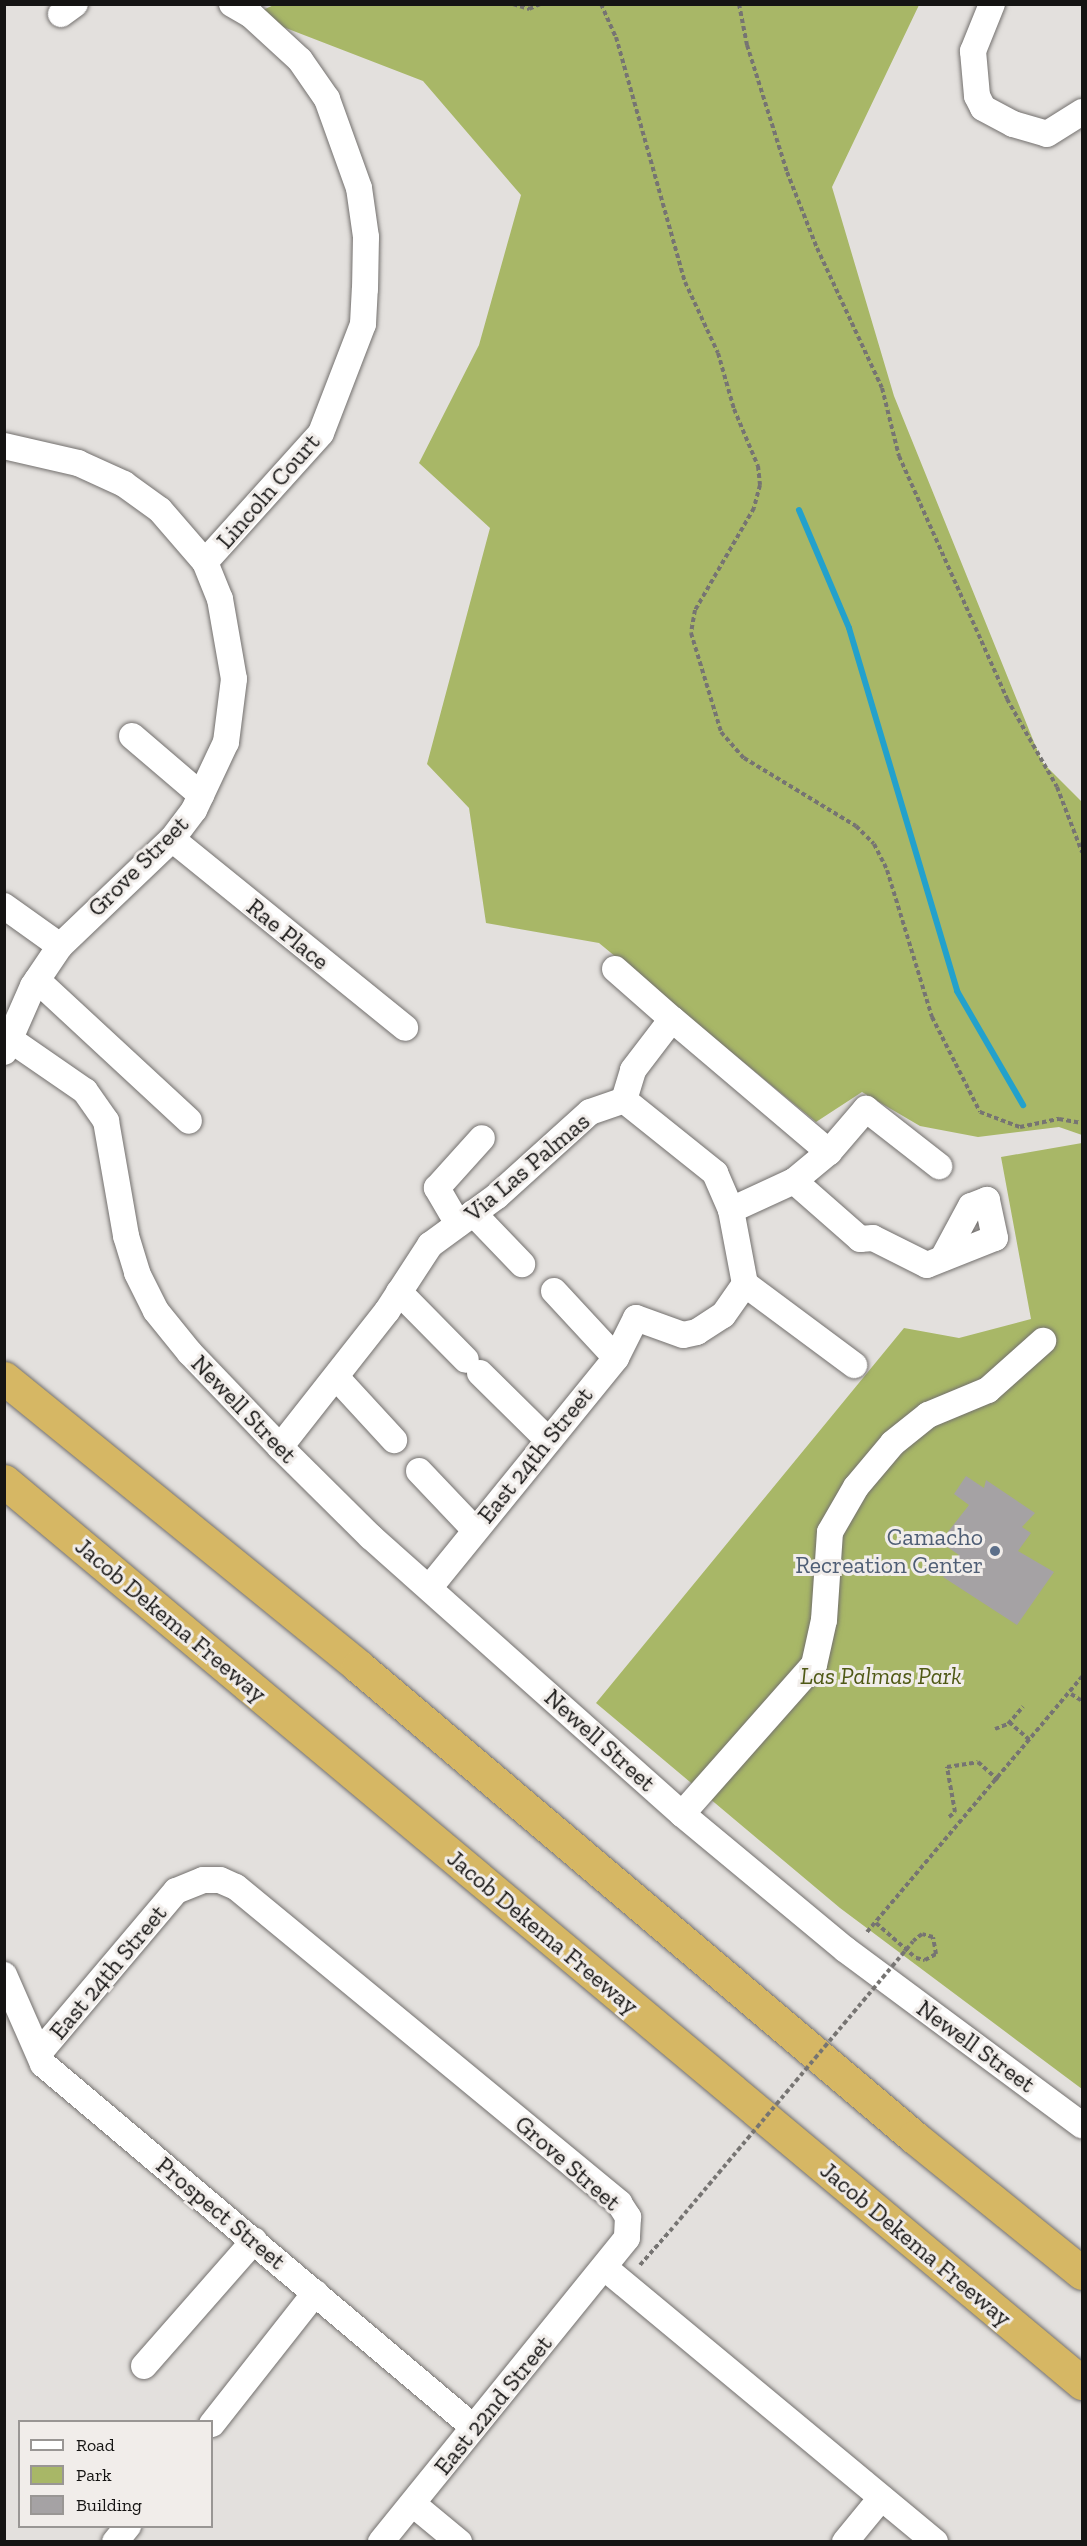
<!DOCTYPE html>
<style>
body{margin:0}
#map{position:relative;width:1087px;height:2546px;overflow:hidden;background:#e3e0dd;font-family:"Zilla Slab",serif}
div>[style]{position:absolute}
.green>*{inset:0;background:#a8b767}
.stream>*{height:6px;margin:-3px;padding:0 3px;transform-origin:3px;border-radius:3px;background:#23a1cc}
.building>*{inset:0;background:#a5a2a4}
.path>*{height:4px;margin-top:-2px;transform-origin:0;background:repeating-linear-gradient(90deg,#767472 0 4.5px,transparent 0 7.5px)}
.roads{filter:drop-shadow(0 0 2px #73706e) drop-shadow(0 0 2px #73706e)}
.minor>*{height:26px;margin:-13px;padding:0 13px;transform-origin:13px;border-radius:13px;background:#fff}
.highway>*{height:33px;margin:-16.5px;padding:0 16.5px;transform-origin:16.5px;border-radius:16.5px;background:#d6b764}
.path-bridge>*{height:4px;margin-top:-2px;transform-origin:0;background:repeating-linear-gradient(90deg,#767472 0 4.5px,transparent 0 7.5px)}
.dots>*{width:16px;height:16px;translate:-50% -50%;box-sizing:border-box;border:3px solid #f1edea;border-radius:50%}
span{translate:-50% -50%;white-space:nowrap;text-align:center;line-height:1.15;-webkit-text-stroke:6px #f1edea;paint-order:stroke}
.street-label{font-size:24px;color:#151413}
.service-label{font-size:24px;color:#4e5e75}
.right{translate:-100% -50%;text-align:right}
.park-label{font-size:24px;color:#4f5915;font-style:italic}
.frame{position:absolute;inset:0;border:6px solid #151413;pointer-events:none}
.legend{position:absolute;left:18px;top:2420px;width:195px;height:108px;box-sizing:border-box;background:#f1edea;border:2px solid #999694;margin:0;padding:8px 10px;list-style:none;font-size:18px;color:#151413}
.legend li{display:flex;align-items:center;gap:12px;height:30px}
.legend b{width:30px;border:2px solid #999694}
</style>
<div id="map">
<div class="green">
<div style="clip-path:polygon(276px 4px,919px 5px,832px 187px,894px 396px,1042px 762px,1082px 802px,1082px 1135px,1059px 1127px,978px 1137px,920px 1126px,862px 1092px,816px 1122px,599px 943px,486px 923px,469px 808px,427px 764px,490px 528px,419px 463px,479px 345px,521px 195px,423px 81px,252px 15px)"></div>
<div style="clip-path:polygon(1082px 1143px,1082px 2089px,840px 1908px,596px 1703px,904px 1328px,959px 1338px,1031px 1319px,1001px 1157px)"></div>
</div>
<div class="stream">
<div style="left:799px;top:510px;width:128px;rotate:67deg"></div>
<div style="left:849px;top:628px;width:379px;rotate:73.4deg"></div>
<div style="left:957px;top:991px;width:132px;rotate:59.9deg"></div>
</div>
<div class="building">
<div style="clip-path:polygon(966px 1476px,984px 1488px,986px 1480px,1035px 1513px,1022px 1527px,1031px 1533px,1018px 1551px,1054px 1572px,1017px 1625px,943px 1577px,959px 1555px,940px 1542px,969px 1505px,954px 1494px)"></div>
</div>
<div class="path">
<div style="left:513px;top:4px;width:17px;rotate:17deg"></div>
<div style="left:529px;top:9px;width:12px;rotate:-24deg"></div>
<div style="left:601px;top:4px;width:36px;rotate:66deg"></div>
<div style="left:616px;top:37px;width:255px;rotate:74.3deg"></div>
<div style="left:685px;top:282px;width:78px;rotate:65.1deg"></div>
<div style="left:718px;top:353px;width:58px;rotate:74.1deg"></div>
<div style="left:734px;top:409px;width:62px;rotate:67.2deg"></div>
<div style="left:758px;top:466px;width:19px;rotate:84deg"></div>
<div style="left:760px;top:485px;width:24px;rotate:105deg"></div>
<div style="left:754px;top:508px;width:118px;rotate:120deg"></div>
<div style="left:695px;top:610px;width:23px;rotate:100deg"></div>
<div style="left:691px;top:633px;width:103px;rotate:73.1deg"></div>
<div style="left:721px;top:732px;width:35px;rotate:49deg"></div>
<div style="left:744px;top:758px;width:131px;rotate:31.3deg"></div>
<div style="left:856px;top:826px;width:25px;rotate:45deg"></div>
<div style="left:874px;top:844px;width:29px;rotate:63deg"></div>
<div style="left:887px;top:870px;width:154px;rotate:73deg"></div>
<div style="left:932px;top:1017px;width:106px;rotate:63.2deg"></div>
<div style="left:980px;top:1112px;width:43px;rotate:20.6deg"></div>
<div style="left:1020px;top:1127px;width:40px;rotate:-12deg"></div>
<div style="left:1059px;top:1119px;width:23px;rotate:10deg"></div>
<div style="left:739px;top:4px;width:42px;rotate:79deg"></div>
<div style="left:747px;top:45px;width:133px;rotate:72.5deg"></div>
<div style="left:787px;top:172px;width:82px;rotate:68.5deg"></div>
<div style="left:817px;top:248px;width:154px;rotate:65.1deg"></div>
<div style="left:882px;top:388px;width:70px;rotate:76deg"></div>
<div style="left:899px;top:456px;width:266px;rotate:66deg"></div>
<div style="left:1007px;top:699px;width:101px;rotate:60.4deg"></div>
<div style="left:1057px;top:787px;width:70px;rotate:69deg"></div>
<div style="left:1071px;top:1694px;width:13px;rotate:32deg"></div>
<div style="left:1009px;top:1722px;width:30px;rotate:41deg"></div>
<div style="left:995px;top:1729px;width:14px;rotate:-21deg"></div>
<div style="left:1008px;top:1724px;width:23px;rotate:-49deg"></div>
<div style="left:949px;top:1817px;width:8px;rotate:-40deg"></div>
<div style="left:955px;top:1812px;width:46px;rotate:-100.1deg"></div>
<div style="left:947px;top:1767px;width:31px;rotate:-9deg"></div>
<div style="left:978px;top:1762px;width:27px;rotate:42deg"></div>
<div style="left:876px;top:1923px;width:53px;rotate:41.2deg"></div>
<div style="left:916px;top:1958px;width:9px;rotate:13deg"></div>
<div style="left:925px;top:1960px;width:13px;rotate:-29deg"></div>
<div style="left:936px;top:1954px;width:17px;rotate:-100deg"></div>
<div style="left:933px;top:1937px;width:11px;rotate:-165deg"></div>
<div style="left:922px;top:1934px;width:11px;rotate:142deg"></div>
<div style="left:867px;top:1932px;width:334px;rotate:-49.9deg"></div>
<div style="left:640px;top:2265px;width:45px;rotate:-48.6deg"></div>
</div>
<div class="roads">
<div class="minor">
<div style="left:992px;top:4px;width:51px;rotate:112deg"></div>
<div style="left:973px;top:51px;width:45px;rotate:84.9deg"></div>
<div style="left:977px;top:96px;width:13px;rotate:63deg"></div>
<div style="left:983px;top:108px;width:34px;rotate:28deg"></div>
<div style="left:1013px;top:124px;width:35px;rotate:16deg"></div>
<div style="left:1047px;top:134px;width:41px;rotate:-32.2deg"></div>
<div style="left:61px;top:14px;width:17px;rotate:-36deg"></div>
<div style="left:4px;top:446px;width:76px;rotate:12.9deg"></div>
<div style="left:78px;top:463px;width:51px;rotate:24.5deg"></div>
<div style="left:124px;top:484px;width:44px;rotate:35.8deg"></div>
<div style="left:160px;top:510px;width:69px;rotate:49.1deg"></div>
<div style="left:205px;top:562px;width:40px;rotate:68deg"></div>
<div style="left:220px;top:599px;width:81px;rotate:80.1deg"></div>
<div style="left:234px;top:679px;width:64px;rotate:97.2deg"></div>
<div style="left:226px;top:742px;width:75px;rotate:115.2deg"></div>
<div style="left:194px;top:810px;width:36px;rotate:127deg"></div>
<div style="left:172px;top:839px;width:155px;rotate:136.3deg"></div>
<div style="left:60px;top:946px;width:48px;rotate:124deg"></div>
<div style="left:33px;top:986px;width:72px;rotate:113.7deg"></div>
<div style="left:205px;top:562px;width:173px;rotate:-48deg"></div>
<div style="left:321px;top:433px;width:117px;rotate:-68.9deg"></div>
<div style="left:363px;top:324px;width:35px;rotate:-87deg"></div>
<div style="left:365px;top:289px;width:52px;rotate:-88.9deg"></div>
<div style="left:366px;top:237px;width:49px;rotate:-98.1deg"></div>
<div style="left:359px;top:188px;width:95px;rotate:-109.8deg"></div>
<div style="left:327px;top:99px;width:47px;rotate:-124.7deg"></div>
<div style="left:300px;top:60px;width:67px;rotate:-137.4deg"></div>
<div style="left:251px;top:15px;width:22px;rotate:-150deg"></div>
<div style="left:132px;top:736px;width:91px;rotate:40.5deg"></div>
<div style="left:172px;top:839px;width:300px;rotate:39deg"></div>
<div style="left:4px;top:906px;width:69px;rotate:35.5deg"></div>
<div style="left:615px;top:969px;width:76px;rotate:41.3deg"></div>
<div style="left:37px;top:980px;width:207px;rotate:42.8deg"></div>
<div style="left:11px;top:1040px;width:90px;rotate:34.6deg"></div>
<div style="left:85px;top:1091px;width:37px;rotate:55deg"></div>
<div style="left:106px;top:1121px;width:117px;rotate:80.1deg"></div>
<div style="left:126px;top:1236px;width:39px;rotate:73deg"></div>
<div style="left:137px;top:1273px;width:42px;rotate:63.4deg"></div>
<div style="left:156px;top:1311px;width:54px;rotate:51deg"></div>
<div style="left:190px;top:1353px;width:130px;rotate:46.2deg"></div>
<div style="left:280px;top:1447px;width:128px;rotate:44.7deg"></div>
<div style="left:371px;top:1537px;width:416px;rotate:41.7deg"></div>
<div style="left:682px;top:1814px;width:213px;rotate:39.7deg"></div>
<div style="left:846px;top:1950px;width:294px;rotate:36.6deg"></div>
<div style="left:624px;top:1100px;width:31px;rotate:-73deg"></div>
<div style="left:633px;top:1070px;width:64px;rotate:-52.6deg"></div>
<div style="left:672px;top:1019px;width:206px;rotate:40.3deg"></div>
<div style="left:829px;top:1152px;width:57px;rotate:-49.3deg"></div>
<div style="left:866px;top:1109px;width:93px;rotate:38deg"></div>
<div style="left:794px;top:1181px;width:88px;rotate:41.3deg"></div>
<div style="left:860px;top:1239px;width:13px;rotate:-4deg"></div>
<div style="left:873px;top:1238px;width:60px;rotate:26.6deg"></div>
<div style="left:927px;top:1265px;width:73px;rotate:-21.7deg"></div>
<div style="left:995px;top:1238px;width:39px;rotate:-102deg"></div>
<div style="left:987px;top:1200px;width:17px;rotate:159deg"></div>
<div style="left:971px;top:1206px;width:59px;rotate:118.3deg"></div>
<div style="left:731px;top:1210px;width:69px;rotate:-24.7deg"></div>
<div style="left:794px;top:1181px;width:45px;rotate:-39.6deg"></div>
<div style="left:473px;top:1213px;width:71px;rotate:46.1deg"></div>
<div style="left:458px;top:1224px;width:42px;rotate:-120.3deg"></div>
<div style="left:437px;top:1188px;width:67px;rotate:-48deg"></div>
<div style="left:745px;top:1284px;width:136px;rotate:36.6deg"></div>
<div style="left:554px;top:1291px;width:91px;rotate:47.2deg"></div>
<div style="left:399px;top:1292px;width:95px;rotate:45.4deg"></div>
<div style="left:480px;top:1373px;width:94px;rotate:44.6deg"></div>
<div style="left:336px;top:1377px;width:86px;rotate:47.4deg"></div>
<div style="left:280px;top:1447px;width:173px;rotate:-51.8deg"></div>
<div style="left:387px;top:1311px;width:79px;rotate:-56.9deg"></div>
<div style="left:430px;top:1245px;width:83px;rotate:-36.2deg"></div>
<div style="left:497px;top:1196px;width:125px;rotate:-42.1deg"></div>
<div style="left:590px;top:1112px;width:36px;rotate:-19deg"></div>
<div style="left:624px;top:1100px;width:117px;rotate:38.7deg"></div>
<div style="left:715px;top:1173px;width:40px;rotate:66.6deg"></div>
<div style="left:731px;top:1210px;width:75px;rotate:79.3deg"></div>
<div style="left:745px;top:1284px;width:38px;rotate:125deg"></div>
<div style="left:723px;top:1315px;width:31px;rotate:147deg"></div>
<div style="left:697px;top:1332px;width:14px;rotate:168deg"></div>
<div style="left:683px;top:1335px;width:50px;rotate:-160.1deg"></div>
<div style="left:636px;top:1318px;width:45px;rotate:116.6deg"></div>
<div style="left:616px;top:1358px;width:296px;rotate:129.1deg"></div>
<div style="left:419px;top:1471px;width:80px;rotate:46.5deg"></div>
<div style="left:682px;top:1814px;width:199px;rotate:-48.5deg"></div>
<div style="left:814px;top:1665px;width:46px;rotate:-77.5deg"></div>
<div style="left:824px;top:1620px;width:88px;rotate:-86.1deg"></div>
<div style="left:830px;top:1532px;width:52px;rotate:-60deg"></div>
<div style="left:856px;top:1487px;width:57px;rotate:-49.9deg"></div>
<div style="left:893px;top:1443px;width:45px;rotate:-38.7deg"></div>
<div style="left:928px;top:1415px;width:65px;rotate:-22.6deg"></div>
<div style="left:988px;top:1390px;width:74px;rotate:-41.7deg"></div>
<div style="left:4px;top:1975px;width:97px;rotate:66.3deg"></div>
<div style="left:43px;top:2064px;width:561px;rotate:40.16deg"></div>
<div style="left:39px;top:2053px;width:212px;rotate:-49.8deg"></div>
<div style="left:176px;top:1891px;width:29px;rotate:-22deg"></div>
<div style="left:203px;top:1880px;width:17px"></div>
<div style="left:220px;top:1880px;width:17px;rotate:24deg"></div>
<div style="left:236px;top:1887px;width:497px;rotate:39.5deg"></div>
<div style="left:619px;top:2203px;width:17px;rotate:57deg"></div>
<div style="left:628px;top:2217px;width:21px;rotate:93deg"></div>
<div style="left:627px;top:2238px;width:391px;rotate:129deg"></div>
<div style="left:605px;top:2268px;width:429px;rotate:39.7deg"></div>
<div style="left:144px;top:2366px;width:167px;rotate:-48.7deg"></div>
<div style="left:212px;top:2424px;width:167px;rotate:-51.8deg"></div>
<div style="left:413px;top:2504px;width:60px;rotate:39.6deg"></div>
<div style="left:115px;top:2542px;width:21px;rotate:-51deg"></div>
<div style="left:845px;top:2542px;width:57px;rotate:-50.7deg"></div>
</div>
<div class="highway">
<div style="left:4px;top:1378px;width:456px;rotate:39.1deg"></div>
<div style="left:358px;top:1666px;width:729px;rotate:40.27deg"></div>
<div style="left:914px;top:2137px;width:216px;rotate:39deg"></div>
<div style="left:4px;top:1481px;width:1406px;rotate:39.92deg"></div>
</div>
</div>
<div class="path-bridge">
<div style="left:670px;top:2231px;width:378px;rotate:-50deg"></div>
</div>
<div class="dots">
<div style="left:995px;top:1551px;background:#5c6f8a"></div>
</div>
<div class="street-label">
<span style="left:268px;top:491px;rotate:-49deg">Lincoln Court</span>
<span style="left:138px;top:866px;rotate:-45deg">Grove Street</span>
<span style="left:288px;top:934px;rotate:39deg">Rae Place</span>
<span style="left:527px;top:1167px;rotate:-40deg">Via Las Palmas</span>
<span style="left:244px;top:1409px;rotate:46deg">Newell Street</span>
<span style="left:535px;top:1455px;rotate:-51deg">East 24th Street</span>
<span style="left:171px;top:1620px;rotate:40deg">Jacob Dekema Freeway</span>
<span style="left:600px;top:1740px;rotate:42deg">Newell Street</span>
<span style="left:543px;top:1932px;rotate:40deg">Jacob Dekema Freeway</span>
<span style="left:108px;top:1972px;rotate:-50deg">East 24th Street</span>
<span style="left:976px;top:2046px;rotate:36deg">Newell Street</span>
<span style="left:568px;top:2163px;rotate:41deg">Grove Street</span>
<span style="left:221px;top:2213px;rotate:40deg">Prospect Street</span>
<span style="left:916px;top:2244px;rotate:40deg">Jacob Dekema Freeway</span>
<span style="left:493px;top:2405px;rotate:-51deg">East 22nd Street</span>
</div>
<div class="service-label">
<span class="right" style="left:983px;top:1551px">Camacho<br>Recreation Center</span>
</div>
<div class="park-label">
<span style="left:881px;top:1676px">Las Palmas Park</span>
</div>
<div class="frame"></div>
<ul class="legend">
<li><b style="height:8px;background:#fff"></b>Road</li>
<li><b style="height:16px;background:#a8b767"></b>Park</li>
<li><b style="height:16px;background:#a5a2a4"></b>Building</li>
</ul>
</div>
